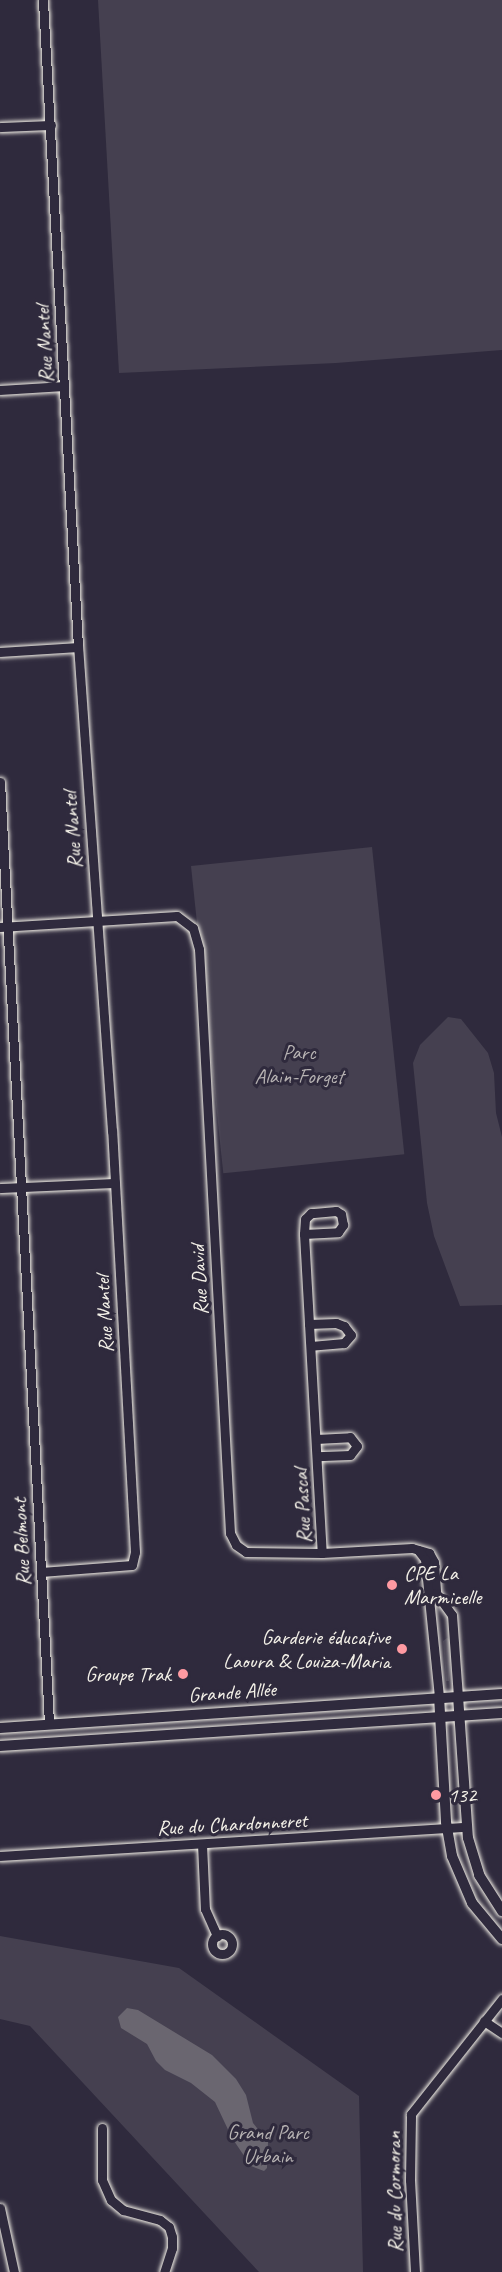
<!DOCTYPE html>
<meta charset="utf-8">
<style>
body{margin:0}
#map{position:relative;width:502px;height:2272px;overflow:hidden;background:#2f2a3d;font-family:Caveat,sans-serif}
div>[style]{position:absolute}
.green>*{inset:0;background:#454050;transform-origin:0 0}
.water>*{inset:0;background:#6a6670}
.roads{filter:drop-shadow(0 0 2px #f4f1e8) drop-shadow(0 0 2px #f4f1e8)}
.minor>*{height:9px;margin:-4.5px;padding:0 4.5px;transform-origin:4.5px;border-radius:4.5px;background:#2f2a3d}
.minor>.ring{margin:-4.5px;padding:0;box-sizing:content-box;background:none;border:9px solid #2f2a3d;border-radius:50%}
.major>*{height:10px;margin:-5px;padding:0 5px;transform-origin:5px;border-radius:5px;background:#2f2a3d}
.dots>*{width:16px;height:16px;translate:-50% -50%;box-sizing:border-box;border:3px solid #2f2a3d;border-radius:50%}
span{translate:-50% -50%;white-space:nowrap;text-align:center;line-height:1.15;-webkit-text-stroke:6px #2f2a3d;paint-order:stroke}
.street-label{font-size:21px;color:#f4f1e8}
.park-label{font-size:21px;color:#b7b3b3}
.poi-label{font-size:21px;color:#f4f1e8}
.left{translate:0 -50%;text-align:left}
.right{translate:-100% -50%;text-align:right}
</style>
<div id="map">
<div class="green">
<div style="clip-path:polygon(98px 0,502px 0,502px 350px,336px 363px,119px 373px)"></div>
<div style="left:372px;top:847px;width:309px;height:182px;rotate:84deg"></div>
<div style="clip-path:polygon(448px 1017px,461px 1019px,488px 1053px,494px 1073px,496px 1113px,502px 1137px,502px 1305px,460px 1306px,434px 1236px,427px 1203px,413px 1063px,420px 1045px)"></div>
<div style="clip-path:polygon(447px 1638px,451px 1640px,451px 1659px,449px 1681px,446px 1681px,443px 1641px)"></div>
<div style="clip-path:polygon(0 1936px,179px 1968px,359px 2096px,363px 2272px,259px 2272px,30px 2026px,0 2019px)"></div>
</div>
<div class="water">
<div style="clip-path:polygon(127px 2008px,138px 2010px,212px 2055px,236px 2079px,246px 2095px,253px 2123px,268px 2142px,267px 2168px,264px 2171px,251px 2166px,232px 2138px,215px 2102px,191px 2083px,165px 2070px,156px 2061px,147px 2044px,121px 2028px,118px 2017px)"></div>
</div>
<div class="roads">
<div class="minor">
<div style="left:0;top:127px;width:51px;rotate:-2.2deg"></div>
<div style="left:0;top:390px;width:64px;rotate:-3.6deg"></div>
<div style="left:0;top:652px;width:78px;rotate:-3.7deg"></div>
<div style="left:0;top:782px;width:943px;rotate:87.02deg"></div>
<div style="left:0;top:927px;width:177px;rotate:-3.6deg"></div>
<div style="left:177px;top:916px;width:20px;rotate:37deg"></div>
<div style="left:193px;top:928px;width:22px;rotate:74deg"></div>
<div style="left:199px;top:949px;width:585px;rotate:86.96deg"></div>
<div style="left:230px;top:1533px;width:13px;rotate:63deg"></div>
<div style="left:236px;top:1545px;width:12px;rotate:35deg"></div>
<div style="left:246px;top:1552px;width:76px;rotate:0.8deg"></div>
<div style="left:322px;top:1553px;width:90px;rotate:-3.2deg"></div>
<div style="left:412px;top:1548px;width:18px;rotate:16deg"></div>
<div style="left:429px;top:1553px;width:10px;rotate:61deg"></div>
<div style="left:434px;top:1562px;width:31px;rotate:86deg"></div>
<div style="left:436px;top:1593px;width:27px;rotate:54deg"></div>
<div style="left:452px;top:1615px;width:81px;rotate:85.8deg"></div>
<div style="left:0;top:1188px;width:115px;rotate:-2.5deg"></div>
<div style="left:304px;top:1234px;width:34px;rotate:-3deg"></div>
<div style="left:338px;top:1232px;width:9px;rotate:-54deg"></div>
<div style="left:343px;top:1225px;width:11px;rotate:-100deg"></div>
<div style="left:341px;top:1214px;width:6px;rotate:-149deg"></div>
<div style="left:336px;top:1211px;width:25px;rotate:175deg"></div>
<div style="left:311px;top:1213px;width:8px;rotate:135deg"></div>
<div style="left:305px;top:1219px;width:15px;rotate:94deg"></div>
<div style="left:304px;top:1234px;width:90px;rotate:86.8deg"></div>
<div style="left:309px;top:1324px;width:229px;rotate:86.8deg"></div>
<div style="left:309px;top:1324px;width:27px;rotate:-2deg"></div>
<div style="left:336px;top:1323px;width:9px;rotate:21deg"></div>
<div style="left:344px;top:1326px;width:11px;rotate:52deg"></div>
<div style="left:351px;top:1335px;width:11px;rotate:131deg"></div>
<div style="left:344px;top:1343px;width:33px;rotate:175deg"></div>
<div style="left:316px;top:1439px;width:34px;rotate:-3deg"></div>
<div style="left:350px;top:1437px;width:11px;rotate:52deg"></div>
<div style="left:357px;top:1446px;width:11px;rotate:128deg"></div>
<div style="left:350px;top:1455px;width:33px;rotate:178deg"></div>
<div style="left:418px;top:1550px;width:11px;rotate:52deg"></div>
<div style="left:425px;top:1559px;width:138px;rotate:84.2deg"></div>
<div style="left:41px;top:1572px;width:91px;rotate:-4.4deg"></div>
<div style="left:132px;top:1565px;width:13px;rotate:-77deg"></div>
<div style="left:135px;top:1552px;width:422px;rotate:-93.1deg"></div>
<div style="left:112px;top:1131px;width:485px;rotate:-94deg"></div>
<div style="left:78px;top:647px;width:648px;rotate:-93.1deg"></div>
<div style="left:202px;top:1844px;width:65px;rotate:87.4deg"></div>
<div style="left:205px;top:1909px;width:30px;rotate:66deg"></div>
<div style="left:0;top:1856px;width:467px;rotate:-3.6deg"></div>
<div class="ring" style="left:212px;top:1934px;width:11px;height:11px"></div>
<div style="left:484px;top:2021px;width:22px;rotate:34deg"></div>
<div style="left:102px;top:2128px;width:52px;rotate:90deg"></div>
<div style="left:102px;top:2180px;width:22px;rotate:66deg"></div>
<div style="left:111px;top:2200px;width:16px;rotate:40deg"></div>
<div style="left:123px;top:2210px;width:38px;rotate:15deg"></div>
<div style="left:160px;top:2220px;width:11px;rotate:38deg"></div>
<div style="left:169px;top:2227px;width:10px;rotate:73deg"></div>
<div style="left:172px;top:2237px;width:11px;rotate:90deg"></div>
<div style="left:172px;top:2248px;width:25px;rotate:108deg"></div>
<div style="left:0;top:2208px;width:66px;rotate:77.7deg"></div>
<div style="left:415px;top:2272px;width:92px;rotate:-93.1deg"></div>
<div style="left:410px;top:2180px;width:66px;rotate:-89.1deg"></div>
<div style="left:411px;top:2114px;width:147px;rotate:-51.6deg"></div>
</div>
<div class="major">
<div style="left:439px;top:1696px;width:126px;rotate:86.8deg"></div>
<div style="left:446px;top:1822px;width:35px;rotate:80deg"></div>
<div style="left:452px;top:1856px;width:51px;rotate:66.9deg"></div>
<div style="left:472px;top:1903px;width:47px;rotate:50.2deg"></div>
<div style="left:458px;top:1696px;width:142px;rotate:86deg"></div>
<div style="left:468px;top:1838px;width:39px;rotate:73deg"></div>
<div style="left:479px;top:1875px;width:43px;rotate:57.4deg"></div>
<div style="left:0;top:1728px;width:503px;rotate:-3.87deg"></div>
<div style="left:0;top:1746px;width:503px;rotate:-3.76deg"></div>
</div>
</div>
<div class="dots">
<div style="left:392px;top:1585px;background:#ff9aa2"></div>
<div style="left:402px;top:1649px;background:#ff9aa2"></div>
<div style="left:183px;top:1674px;background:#ff9aa2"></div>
<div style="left:436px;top:1795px;background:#ff9aa2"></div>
</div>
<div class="street-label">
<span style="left:44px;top:344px;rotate:-93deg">Rue Nantel</span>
<span style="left:72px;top:830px;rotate:-94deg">Rue Nantel</span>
<span style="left:199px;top:1280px;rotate:-93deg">Rue David</span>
<span style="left:104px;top:1314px;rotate:-93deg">Rue Nantel</span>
<span style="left:302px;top:1506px;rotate:-93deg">Rue Pascal</span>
<span style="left:21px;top:1542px;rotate:-93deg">Rue Belmont</span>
<span style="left:232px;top:1692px;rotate:-4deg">Grande Allée</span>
<span style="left:232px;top:1824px;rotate:-3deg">Rue du Chardonneret</span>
<span style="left:394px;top:2192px;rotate:-91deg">Rue du Cormoran</span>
</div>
<div class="park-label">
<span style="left:299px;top:1064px">Parc<br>Alain-Forget</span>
<span style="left:268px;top:2144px">Grand Parc<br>Urbain</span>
</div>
<div class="poi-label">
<span class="left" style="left:404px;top:1585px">CPE La<br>Marmicelle</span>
<span class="right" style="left:390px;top:1649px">Garderie éducative<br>Laoura &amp; Louiza-Maria</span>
<span class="right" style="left:171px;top:1674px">Groupe Trak</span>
<span class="left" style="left:448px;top:1795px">132</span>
</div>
</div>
